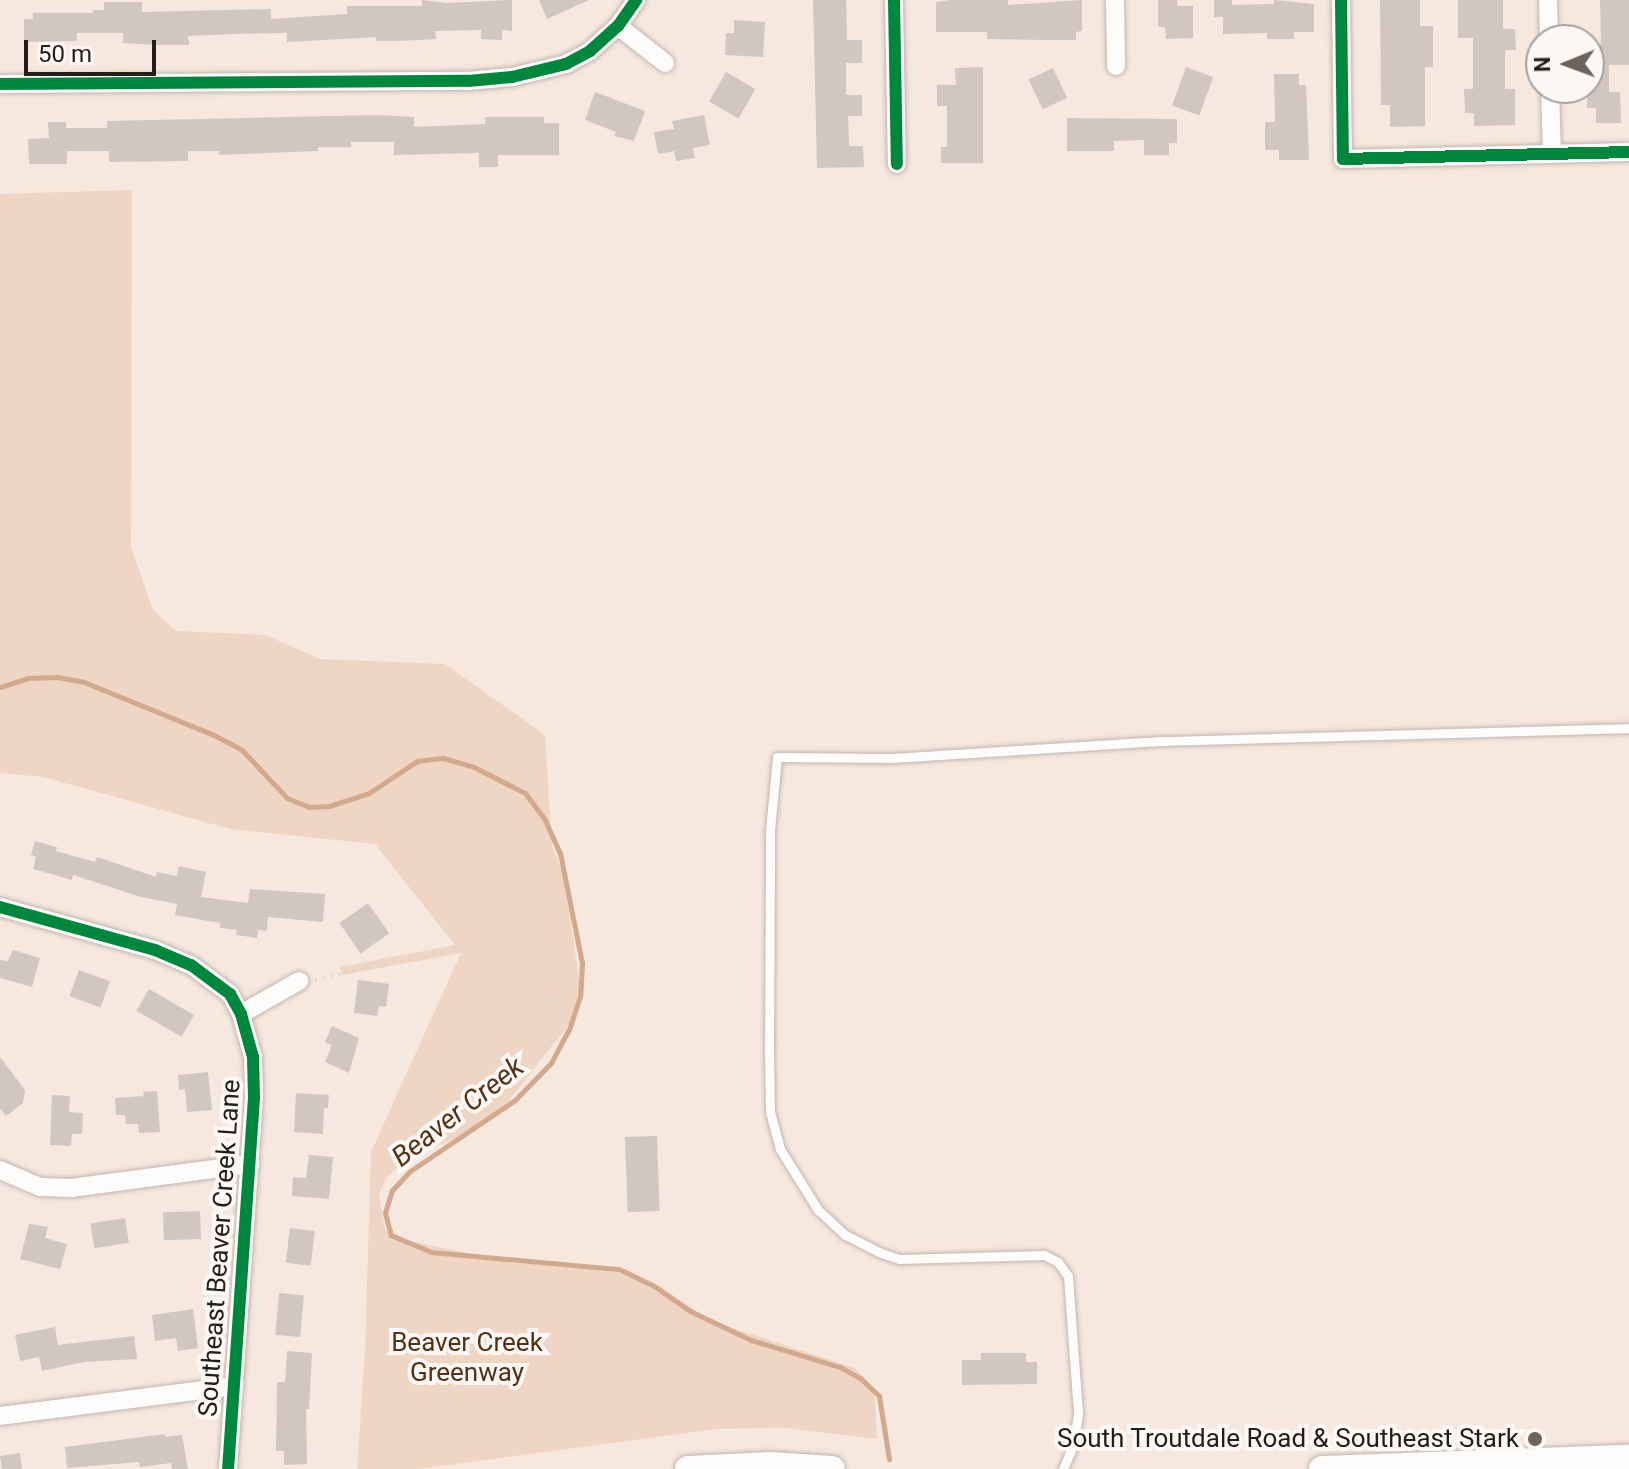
<!DOCTYPE html>
<style>
body{margin:0}
#map{position:relative;width:1629px;height:1469px;overflow:hidden;background:#f6e8df;font-family:Roboto,sans-serif}
div>[style]{position:absolute}
.green>*{inset:0;background:#efd5c3}
.stream>*{height:5px;margin:-2.5px;padding:0 2.5px;transform-origin:2.5px;border-radius:2.5px;background:#d2a98c}
.building>*{inset:0;background:#d1c6c0;transform-origin:0 0}
.path>*{height:3px;margin-top:-1.5px;transform-origin:0;background:repeating-linear-gradient(90deg,#dbd7d4 0 2px,transparent 0 8px)}
.roads{filter:drop-shadow(0 0 2px #c1b6af) drop-shadow(0 0 2px #c1b6af)}
.lane>*{height:9px;margin:-4.5px;padding:0 4.5px;transform-origin:4.5px;border-radius:4.5px;background:#fefcfa}
.street>*{height:18px;margin:-9px;padding:0 9px;transform-origin:9px;border-radius:9px;background:#fefcfa}
.secondary>*{height:26px;margin:-13px;padding:0 13px;transform-origin:13px;border-radius:13px;background:#fefcfa}
.cycleway>*{height:12px;margin:-6px;padding:0 6px;transform-origin:6px;border-radius:6px;background:#00873e}
.dots>*{width:22px;height:22px;translate:-50% -50%;box-sizing:border-box;border:4px solid #fdf8f5;border-radius:50%}
span{translate:-50% -50%;white-space:nowrap;text-align:center;line-height:1.15;-webkit-text-stroke:8px #fdf8f5;paint-order:stroke}
.street-label{font-size:26px;color:#251d17}
.park-label{font-size:26px;color:#553114}
.poi-label{font-size:26px;color:#251d17}
.right{translate:-100% -50%;text-align:right}
.water-label{font-size:28px;color:#563215;font-style:italic}
.north{position:absolute;left:1525px;top:24px;width:80px;height:80px;box-sizing:border-box;background:#fdf8f5;border:2px solid #a7a09c;border-radius:50%;rotate:269deg;font-size:22px;font-weight:700;line-height:32px;text-align:center;color:#251d17}
.north::after{content:'';display:block;margin:auto;width:28px;height:36px;background:#6e645d;clip-path:polygon(50% 0,100% 100%,50% 72%,0 100%)}
.scale{position:absolute;left:24px;top:40px;width:132px;height:36px;box-sizing:border-box;border:4px solid #251d17;border-top:0;padding-left:10px;font-size:24px;line-height:28px;white-space:nowrap;color:#251d17;-webkit-text-stroke:6px #fdf8f5;paint-order:stroke}
</style>
<div id="map">
<div class="green">
<div style="clip-path:polygon(132px 190px,131px 547px,153px 610px,176px 631px,265px 635px,320px 659px,445px 664px,545px 735px,552px 847px,564px 875px,580px 986px,570px 1023px,507px 1103px,460px 1137px,411px 1156px,386px 1178px,379px 1194px,385px 1229px,396px 1238px,515px 1263px,625px 1269px,661px 1287px,711px 1321px,855px 1368px,874px 1388px,877px 1439px,785px 1428px,716px 1429px,418px 1469px,357px 1469px,365px 1351px,371px 1152px,461px 953px,342px 975px,340px 967px,455px 945px,375px 844px,230px 829px,44px 777px,0 773px,0 194px)"></div>
</div>
<div class="stream">
<div style="left:0;top:687px;width:29px;rotate:-18deg"></div>
<div style="left:28px;top:678px;width:29px;rotate:-2deg"></div>
<div style="left:57px;top:677px;width:27px;rotate:10deg"></div>
<div style="left:84px;top:682px;width:140px;rotate:22.2deg"></div>
<div style="left:214px;top:735px;width:32px;rotate:28deg"></div>
<div style="left:242px;top:750px;width:66px;rotate:46.8deg"></div>
<div style="left:287px;top:798px;width:24px;rotate:22deg"></div>
<div style="left:309px;top:807px;width:20px;rotate:-3deg"></div>
<div style="left:329px;top:806px;width:42px;rotate:-18deg"></div>
<div style="left:369px;top:793px;width:58px;rotate:-33.7deg"></div>
<div style="left:417px;top:761px;width:26px;rotate:-7deg"></div>
<div style="left:443px;top:758px;width:32px;rotate:16deg"></div>
<div style="left:474px;top:767px;width:57px;rotate:27deg"></div>
<div style="left:525px;top:793px;width:34px;rotate:53deg"></div>
<div style="left:545px;top:820px;width:36px;rotate:66deg"></div>
<div style="left:560px;top:853px;width:112px;rotate:78.7deg"></div>
<div style="left:582px;top:963px;width:33px;rotate:93deg"></div>
<div style="left:580px;top:996px;width:35px;rotate:108deg"></div>
<div style="left:569px;top:1029px;width:38px;rotate:118deg"></div>
<div style="left:551px;top:1063px;width:52px;rotate:134.2deg"></div>
<div style="left:515px;top:1100px;width:127px;rotate:145.9deg"></div>
<div style="left:410px;top:1171px;width:26px;rotate:133deg"></div>
<div style="left:392px;top:1190px;width:24px;rotate:107deg"></div>
<div style="left:385px;top:1213px;width:23px;rotate:75deg"></div>
<div style="left:391px;top:1235px;width:43px;rotate:23deg"></div>
<div style="left:431px;top:1252px;width:189px;rotate:5.2deg"></div>
<div style="left:619px;top:1269px;width:39px;rotate:26deg"></div>
<div style="left:654px;top:1286px;width:44px;rotate:34.8deg"></div>
<div style="left:690px;top:1311px;width:68px;rotate:25.4deg"></div>
<div style="left:751px;top:1340px;width:93px;rotate:16.9deg"></div>
<div style="left:840px;top:1367px;width:23px;rotate:29deg"></div>
<div style="left:860px;top:1378px;width:26px;rotate:43deg"></div>
<div style="left:879px;top:1396px;width:64px;rotate:81deg"></div>
</div>
<div class="building">
<div style="clip-path:polygon(422px 0,446px 3px,512px 0,512px 31px,502px 30px,502px 40px,481px 39px,481px 30px,435px 31px,436px 39px,399px 41px,376px 41px,376px 37px,287px 42px,287px 33px,232px 34px,188px 36px,189px 45px,158px 45px,123px 43px,123px 33px,77px 33px,77px 41px,24px 42px,24px 19px,33px 19px,33px 13px,93px 13px,93px 10px,104px 10px,104px 2px,142px 2px,142px 12px,271px 9px,271px 19px,347px 14px,347px 6px,422px 6px)"></div>
<div style="clip-path:polygon(539px 0,589px 0,547px 19px)"></div>
<div style="clip-path:polygon(813px 0,846px 0,847px 40px,862px 40px,862px 63px,846px 63px,846px 95px,862px 95px,862px 116px,848px 116px,849px 146px,863px 146px,864px 167px,817px 168px)"></div>
<div style="clip-path:polygon(950px 0,1008px 0,1008px 5px,1082px 0,1082px 31px,1076px 32px,1076px 40px,1050px 40px,987px 39px,987px 32px,936px 32px,936px 2px)"></div>
<div style="clip-path:polygon(1158px 0,1177px 0,1177px 6px,1193px 6px,1193px 38px,1166px 39px,1165px 27px,1158px 27px)"></div>
<div style="clip-path:polygon(1214px 0,1232px 0,1232px 5px,1274px 4px,1274px 0,1314px 4px,1314px 32px,1294px 32px,1294px 39px,1267px 39px,1267px 33px,1223px 34px,1223px 17px,1214px 17px)"></div>
<div style="clip-path:polygon(1380px 0,1420px 0,1420px 26px,1433px 26px,1433px 67px,1425px 67px,1425px 126px,1390px 127px,1390px 105px,1381px 105px)"></div>
<div style="clip-path:polygon(1458px 0,1503px 0,1503px 29px,1515px 29px,1516px 50px,1505px 50px,1505px 89px,1515px 89px,1515px 125px,1474px 126px,1474px 113px,1465px 113px,1464px 89px,1473px 89px,1473px 38px,1458px 38px)"></div>
<div style="clip-path:polygon(1600px 0,1629px 0,1629px 65px,1609px 65px,1609px 92px,1620px 92px,1621px 123px,1596px 123px,1596px 108px,1587px 108px,1589px 45px,1601px 44px)"></div>
<div style="clip-path:polygon(734px 20px,765px 22px,763px 57px,725px 55px,726px 33px,734px 33px)"></div>
<div style="clip-path:polygon(983px 67px,983px 163px,941px 163px,941px 147px,947px 147px,947px 106px,937px 106px,937px 85px,956px 85px,955px 68px)"></div>
<div style="left:1186px;top:67px;width:29px;height:41px;rotate:20deg"></div>
<div style="left:1053px;top:68px;width:33px;height:27px;rotate:65deg"></div>
<div style="left:726px;top:72px;width:34px;height:34px;rotate:30deg"></div>
<div style="clip-path:polygon(1274px 74px,1299px 74px,1299px 85px,1306px 85px,1309px 160px,1279px 160px,1279px 150px,1265px 150px,1265px 122px,1275px 122px)"></div>
<div style="clip-path:polygon(595px 92px,645px 111px,634px 141px,614px 136px,616px 132px,585px 120px)"></div>
<div style="clip-path:polygon(377px 115px,414px 117px,414px 127px,485px 124px,485px 117px,544px 117px,544px 123px,559px 123px,559px 155px,498px 155px,498px 167px,479px 167px,479px 153px,394px 155px,394px 142px,351px 142px,351px 147px,318px 147px,318px 151px,219px 155px,219px 151px,188px 151px,188px 161px,109px 162px,109px 151px,67px 151px,67px 164px,29px 164px,28px 139px,49px 138px,48px 122px,66px 122px,66px 128px,107px 128px,107px 121px)"></div>
<div style="clip-path:polygon(704px 115px,710px 145px,693px 148px,695px 158px,676px 161px,674px 151px,658px 154px,654px 132px,674px 129px,672px 121px)"></div>
<div style="clip-path:polygon(1067px 118px,1177px 119px,1177px 143px,1169px 143px,1169px 155px,1144px 155px,1144px 140px,1114px 141px,1114px 151px,1067px 151px)"></div>
<div style="clip-path:polygon(35px 841px,57px 847px,56px 851px,95px 862px,97px 857px,156px 877px,157px 872px,177px 876px,179px 866px,206px 872px,201px 897px,248px 903px,250px 889px,325px 894px,323px 922px,268px 917px,267px 931px,258px 930px,257px 938px,236px 935px,237px 930px,220px 928px,220px 923px,175px 915px,177px 904px,141px 897px,73px 875px,72px 880px,33px 869px,36px 857px,31px 855px)"></div>
<div style="left:368px;top:903px;width:37px;height:35px;rotate:55deg"></div>
<div style="clip-path:polygon(13px 950px,40px 958px,32px 987px,0 978px,0 960px,8px 961px)"></div>
<div style="left:79px;top:970px;width:33px;height:28px;rotate:20deg"></div>
<div style="clip-path:polygon(358px 980px,389px 984px,386px 1007px,379px 1006px,377px 1016px,354px 1013px)"></div>
<div style="left:149px;top:989px;width:52px;height:25px;rotate:30deg"></div>
<div style="clip-path:polygon(332px 1026px,359px 1038px,349px 1073px,325px 1062px,332px 1045px,325px 1042px)"></div>
<div style="clip-path:polygon(0 1057px,25px 1090px,23px 1103px,6px 1116px,0 1109px)"></div>
<div style="clip-path:polygon(208px 1072px,212px 1110px,187px 1112px,185px 1089px,179px 1090px,178px 1075px)"></div>
<div style="clip-path:polygon(157px 1091px,160px 1132px,139px 1133px,138px 1124px,126px 1124px,125px 1115px,116px 1115px,115px 1098px,144px 1096px,143px 1092px)"></div>
<div style="clip-path:polygon(296px 1093px,329px 1095px,328px 1108px,324px 1108px,323px 1134px,294px 1132px)"></div>
<div style="clip-path:polygon(52px 1095px,70px 1096px,69px 1112px,83px 1113px,82px 1134px,72px 1134px,71px 1146px,50px 1145px)"></div>
<div style="left:657px;top:1136px;width:75px;height:32px;rotate:88deg"></div>
<div style="clip-path:polygon(309px 1155px,333px 1157px,329px 1199px,292px 1196px,293px 1177px,306px 1178px)"></div>
<div style="left:200px;top:1211px;width:28px;height:37px;rotate:88deg"></div>
<div style="left:125px;top:1218px;width:25px;height:35px;rotate:81deg"></div>
<div style="clip-path:polygon(29px 1224px,48px 1227px,45px 1238px,67px 1244px,60px 1269px,20px 1259px)"></div>
<div style="left:290px;top:1228px;width:25px;height:35px;rotate:7deg"></div>
<div style="left:279px;top:1293px;width:25px;height:42px;rotate:5deg"></div>
<div style="clip-path:polygon(193px 1309px,198px 1348px,178px 1351px,176px 1338px,155px 1341px,152px 1315px)"></div>
<div style="clip-path:polygon(55px 1327px,58px 1345px,134px 1336px,137px 1359px,84px 1362px,42px 1371px,39px 1357px,20px 1361px,15px 1335px)"></div>
<div style="clip-path:polygon(287px 1351px,312px 1353px,309px 1409px,306px 1409px,307px 1464px,284px 1465px,284px 1451px,276px 1451px,277px 1382px,285px 1382px)"></div>
<div style="clip-path:polygon(981px 1353px,1026px 1353px,1026px 1362px,1037px 1362px,1037px 1384px,962px 1385px,962px 1360px,981px 1360px)"></div>
<div style="clip-path:polygon(165px 1434px,165px 1437px,182px 1435px,188px 1469px,172px 1469px,171px 1463px,140px 1467px,139px 1462px,67px 1468px,65px 1447px)"></div>
<div style="clip-path:polygon(20px 1453px,22px 1469px,2px 1469px,0 1456px)"></div>
</div>
<div class="path">
<div style="left:476px;top:961px;width:32px;rotate:56deg"></div>
<div style="left:494px;top:988px;width:19px;rotate:93deg"></div>
<div style="left:493px;top:1007px;width:60px;rotate:104.5deg"></div>
<div style="left:478px;top:1065px;width:20px;rotate:81deg"></div>
<div style="left:481px;top:1085px;width:12px;rotate:55deg"></div>
<div style="left:488px;top:1095px;width:24px;rotate:-22deg"></div>
<div style="left:510px;top:1086px;width:25px;rotate:-40deg"></div>
<div style="left:529px;top:1070px;width:27px;rotate:-54deg"></div>
<div style="left:545px;top:1048px;width:24px;rotate:-57deg"></div>
<div style="left:558px;top:1028px;width:28px;rotate:-92deg"></div>
<div style="left:557px;top:1000px;width:26px;rotate:-62deg"></div>
<div style="left:569px;top:977px;width:52px;rotate:-116.1deg"></div>
<div style="left:546px;top:930px;width:21px;rotate:-90deg"></div>
<div style="left:546px;top:909px;width:42px;rotate:-112.3deg"></div>
<div style="left:530px;top:870px;width:54px;rotate:-129deg"></div>
<div style="left:315px;top:979px;width:152px;rotate:-12.1deg"></div>
<div style="left:464px;top:947px;width:9px;rotate:32deg"></div>
<div style="left:472px;top:952px;width:10px;rotate:66deg"></div>
<div style="left:476px;top:961px;width:37px;rotate:11deg"></div>
<div style="left:512px;top:968px;width:37px;rotate:45deg"></div>
<div style="left:538px;top:994px;width:19px;rotate:18deg"></div>
</div>
<div class="roads">
<div class="lane">
<div style="left:1063px;top:1469px;width:25px;rotate:-67deg"></div>
<div style="left:1073px;top:1446px;width:33px;rotate:-81deg"></div>
<div style="left:1078px;top:1413px;width:137px;rotate:-94.2deg"></div>
<div style="left:1068px;top:1276px;width:17px;rotate:-126deg"></div>
<div style="left:1058px;top:1262px;width:16px;rotate:-153deg"></div>
<div style="left:1044px;top:1255px;width:145px;rotate:178.4deg"></div>
<div style="left:899px;top:1259px;width:21px;rotate:-161deg"></div>
<div style="left:879px;top:1252px;width:38px;rotate:-153deg"></div>
<div style="left:845px;top:1235px;width:37px;rotate:-137deg"></div>
<div style="left:818px;top:1210px;width:72px;rotate:-121.9deg"></div>
<div style="left:780px;top:1149px;width:38px;rotate:-105deg"></div>
<div style="left:770px;top:1112px;width:61px;rotate:-90.9deg"></div>
<div style="left:769px;top:1051px;width:221px;rotate:-89.7deg"></div>
<div style="left:770px;top:830px;width:73px;rotate:-84.5deg"></div>
<div style="left:777px;top:757px;width:115px;rotate:0.5deg"></div>
<div style="left:892px;top:758px;width:273px;rotate:-3.6deg"></div>
<div style="left:1164px;top:741px;width:465px;rotate:-1.6deg"></div>
</div>
<div class="street">
<div style="left:894px;top:0;width:164px;rotate:89deg"></div>
<div style="left:1115px;top:0;width:66px;rotate:89.1deg"></div>
<div style="left:1341px;top:0;width:159px;rotate:89.3deg"></div>
<div style="left:1343px;top:159px;width:286px;rotate:-1.4deg"></div>
<div style="left:1548px;top:0;width:40px;rotate:88.6deg"></div>
<div style="left:618px;top:26px;width:60px;rotate:38.2deg"></div>
<div style="left:0;top:84px;width:468px;rotate:-0.4deg"></div>
<div style="left:468px;top:81px;width:44px;rotate:-5.2deg"></div>
<div style="left:512px;top:77px;width:56px;rotate:-13.5deg"></div>
<div style="left:566px;top:64px;width:27px;rotate:-28deg"></div>
<div style="left:590px;top:51px;width:38px;rotate:-42deg"></div>
<div style="left:618px;top:26px;width:32px;rotate:-55deg"></div>
<div style="left:1550px;top:88px;width:66px;rotate:88.3deg"></div>
<div style="left:0;top:907px;width:161px;rotate:15.5deg"></div>
<div style="left:155px;top:950px;width:39px;rotate:23deg"></div>
<div style="left:191px;top:965px;width:49px;rotate:36.6deg"></div>
<div style="left:230px;top:994px;width:23px;rotate:61deg"></div>
<div style="left:241px;top:1014px;width:45px;rotate:74.4deg"></div>
<div style="left:253px;top:1057px;width:41px;rotate:88.6deg"></div>
<div style="left:254px;top:1098px;width:372px;rotate:94deg"></div>
<div style="left:241px;top:1014px;width:67px;rotate:-29.6deg"></div>
<div style="left:0;top:1170px;width:43px;rotate:23deg"></div>
<div style="left:40px;top:1187px;width:31px;rotate:2deg"></div>
<div style="left:71px;top:1188px;width:181px;rotate:-7.6deg"></div>
<div style="left:0;top:1416px;width:236px;rotate:-7.3deg"></div>
</div>
<div class="secondary">
<div style="left:688px;top:1469px;width:82px;rotate:-2.8deg"></div>
<div style="left:770px;top:1465px;width:62px;rotate:3.7deg"></div>
<div style="left:1322px;top:1469px;width:307px;rotate:-2.1deg"></div>
</div>
</div>
<div class="cycleway">
<div style="left:894px;top:0;width:164px;rotate:89deg"></div>
<div style="left:1341px;top:0;width:159px;rotate:89.3deg"></div>
<div style="left:1343px;top:159px;width:286px;rotate:-1.4deg"></div>
<div style="left:0;top:84px;width:468px;rotate:-0.4deg"></div>
<div style="left:468px;top:81px;width:44px;rotate:-5.2deg"></div>
<div style="left:512px;top:77px;width:56px;rotate:-13.5deg"></div>
<div style="left:566px;top:64px;width:27px;rotate:-28deg"></div>
<div style="left:590px;top:51px;width:38px;rotate:-42deg"></div>
<div style="left:618px;top:26px;width:32px;rotate:-55deg"></div>
<div style="left:0;top:907px;width:161px;rotate:15.5deg"></div>
<div style="left:155px;top:950px;width:39px;rotate:23deg"></div>
<div style="left:191px;top:965px;width:49px;rotate:36.6deg"></div>
<div style="left:230px;top:994px;width:23px;rotate:61deg"></div>
<div style="left:241px;top:1014px;width:45px;rotate:74.4deg"></div>
<div style="left:253px;top:1057px;width:41px;rotate:88.6deg"></div>
<div style="left:254px;top:1098px;width:372px;rotate:94deg"></div>
</div>
<div class="dots">
<div style="left:1535px;top:1439px;background:#6e645d"></div>
</div>
<div class="street-label">
<span style="left:220px;top:1248px;rotate:-86deg">Southeast Beaver Creek Lane</span>
</div>
<div class="park-label">
<span style="left:467px;top:1358px">Beaver Creek<br>Greenway</span>
</div>
<div class="poi-label">
<span class="right" style="left:1519px;top:1439px">South Troutdale Road &amp; Southeast Stark</span>
</div>
<div class="water-label">
<span style="left:458px;top:1112px;rotate:-38deg">Beaver Creek</span>
</div>
<div class="north">N</div>
<div class="scale">50 m</div>
</div>
